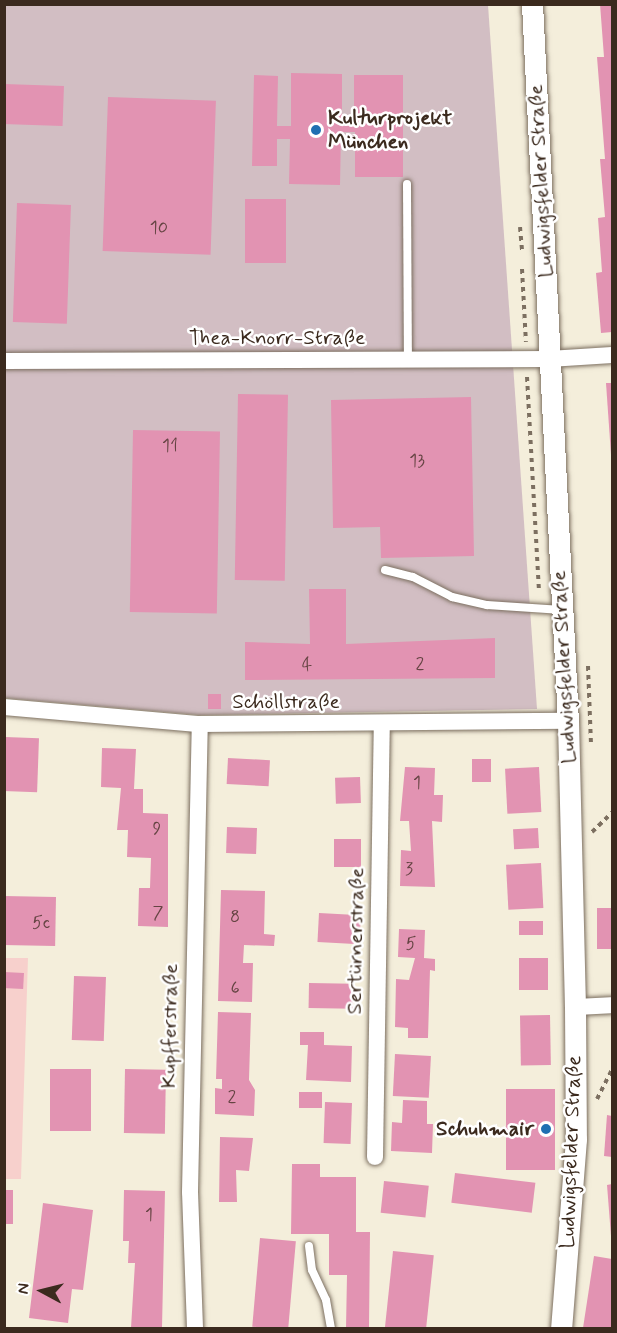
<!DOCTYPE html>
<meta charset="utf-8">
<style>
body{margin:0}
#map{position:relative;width:617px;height:1333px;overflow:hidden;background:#f4eedb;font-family:Mynerve,sans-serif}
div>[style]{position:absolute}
.built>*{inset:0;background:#f7d0cc}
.industrial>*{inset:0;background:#d2bec3}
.building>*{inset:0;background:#e293b2;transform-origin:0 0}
.path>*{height:4px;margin-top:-2px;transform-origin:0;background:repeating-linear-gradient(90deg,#7c6f60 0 4.5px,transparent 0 9px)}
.roads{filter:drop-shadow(0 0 2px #7c6f60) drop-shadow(0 0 2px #7c6f60)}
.service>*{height:8px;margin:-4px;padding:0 4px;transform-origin:4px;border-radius:4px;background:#fff}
.minor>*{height:16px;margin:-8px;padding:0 8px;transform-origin:8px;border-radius:8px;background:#fff}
.tertiary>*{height:21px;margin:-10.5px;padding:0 10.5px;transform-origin:10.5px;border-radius:10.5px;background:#fff}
.dots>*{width:16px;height:16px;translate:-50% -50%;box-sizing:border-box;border:3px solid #fff;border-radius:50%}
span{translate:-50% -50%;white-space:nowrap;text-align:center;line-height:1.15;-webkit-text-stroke:5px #fff;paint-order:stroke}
.number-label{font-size:18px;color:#654443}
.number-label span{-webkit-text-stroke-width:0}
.poi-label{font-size:21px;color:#3b2a1e;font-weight:700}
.left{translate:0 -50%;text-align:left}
.right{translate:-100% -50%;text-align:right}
.street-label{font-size:21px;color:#3b2a1e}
.frame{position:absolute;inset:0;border:6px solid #3b2a1e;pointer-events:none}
.north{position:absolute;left:12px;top:1261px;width:60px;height:60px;-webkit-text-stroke:4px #fff;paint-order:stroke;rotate:277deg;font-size:16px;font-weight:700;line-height:24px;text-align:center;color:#3b2a1e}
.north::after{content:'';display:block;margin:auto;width:21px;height:27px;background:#3b2a1e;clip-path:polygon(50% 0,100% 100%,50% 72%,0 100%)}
</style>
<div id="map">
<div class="built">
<div style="clip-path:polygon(5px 958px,28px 958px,21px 1179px,5px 1179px)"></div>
</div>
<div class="industrial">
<div style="clip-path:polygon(4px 5px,488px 5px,537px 709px,200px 715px,5px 698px)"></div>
</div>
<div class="building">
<div style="clip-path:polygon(600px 4px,612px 4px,612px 332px,601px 333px,596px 273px,602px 272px,598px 218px,605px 217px,600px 159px,605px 159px,597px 57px,604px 57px)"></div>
<div style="clip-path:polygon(291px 73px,342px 74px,342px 119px,354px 119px,354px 75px,403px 75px,403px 177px,355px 177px,355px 132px,341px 132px,340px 185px,289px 184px,290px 139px,277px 139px,277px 166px,252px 166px,254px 75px,278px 76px,277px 126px,291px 126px)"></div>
<div style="left:4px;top:84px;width:60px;height:40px;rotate:2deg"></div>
<div style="left:108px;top:97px;width:108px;height:154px;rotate:2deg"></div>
<div style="left:245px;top:199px;width:41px;height:64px"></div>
<div style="left:17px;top:203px;width:54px;height:119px;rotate:2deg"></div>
<div style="clip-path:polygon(606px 383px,612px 383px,612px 455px,611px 455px)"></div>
<div style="left:238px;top:394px;width:50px;height:186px;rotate:1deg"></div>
<div style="clip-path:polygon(471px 397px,474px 556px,381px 558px,380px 527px,333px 528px,331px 400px)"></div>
<div style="left:133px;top:430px;width:87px;height:182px;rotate:1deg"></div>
<div style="clip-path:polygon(309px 589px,346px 589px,346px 644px,495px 638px,495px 678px,245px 680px,245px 642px,310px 644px)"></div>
<div style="left:208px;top:694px;width:13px;height:15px"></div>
<div style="left:5px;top:737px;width:34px;height:54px;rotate:2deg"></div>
<div style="clip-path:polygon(102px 748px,136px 749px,134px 789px,143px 789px,143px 813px,168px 814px,168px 927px,138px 926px,139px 888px,150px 888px,151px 858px,127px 857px,128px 830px,117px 830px,121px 788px,101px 787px)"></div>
<div style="left:228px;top:758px;width:42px;height:26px;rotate:3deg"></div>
<div style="left:472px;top:759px;width:19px;height:23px"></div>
<div style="clip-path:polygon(405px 767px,435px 768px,434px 795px,443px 795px,442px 822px,432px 821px,435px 887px,400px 886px,401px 850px,411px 851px,409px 821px,400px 821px)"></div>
<div style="left:539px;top:767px;width:45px;height:34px;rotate:87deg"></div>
<div style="left:360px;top:777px;width:26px;height:25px;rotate:88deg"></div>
<div style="left:227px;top:827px;width:30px;height:26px;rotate:2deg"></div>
<div style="left:538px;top:828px;width:20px;height:25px;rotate:87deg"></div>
<div style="left:334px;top:839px;width:27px;height:28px"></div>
<div style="left:541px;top:863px;width:45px;height:35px;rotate:87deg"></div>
<div style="clip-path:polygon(221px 890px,265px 891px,264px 934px,275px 935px,274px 946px,244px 945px,243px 963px,253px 963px,252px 1002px,218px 1001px)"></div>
<div style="left:4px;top:896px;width:52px;height:49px;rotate:1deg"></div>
<div style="left:612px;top:908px;width:41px;height:15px;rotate:90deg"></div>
<div style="left:319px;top:913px;width:42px;height:29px;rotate:3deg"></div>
<div style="left:519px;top:921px;width:24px;height:14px"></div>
<div style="clip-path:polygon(399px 929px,425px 930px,424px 958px,435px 959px,435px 971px,430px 970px,428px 1038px,408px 1038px,408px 1028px,395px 1027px,396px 979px,409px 980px,415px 958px,398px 957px)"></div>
<div style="left:519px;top:958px;width:29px;height:32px"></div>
<div style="left:4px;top:972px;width:20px;height:16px;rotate:3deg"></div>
<div style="left:74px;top:976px;width:32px;height:64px;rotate:2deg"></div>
<div style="left:309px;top:983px;width:44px;height:25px;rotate:1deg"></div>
<div style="clip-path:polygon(218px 1012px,251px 1013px,249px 1080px,255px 1090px,254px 1116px,215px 1114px,215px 1088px,222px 1089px,222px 1079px,216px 1079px)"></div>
<div style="left:550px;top:1015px;width:50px;height:30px;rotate:89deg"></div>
<div style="clip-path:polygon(300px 1032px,324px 1032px,324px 1045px,352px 1046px,351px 1082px,306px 1080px,308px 1045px,300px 1045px)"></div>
<div style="left:395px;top:1054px;width:36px;height:42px;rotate:3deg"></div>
<div style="left:50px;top:1069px;width:41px;height:62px"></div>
<div style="left:125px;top:1069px;width:41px;height:64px;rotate:1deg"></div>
<div style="left:506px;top:1089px;width:49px;height:81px"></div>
<div style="left:299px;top:1092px;width:23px;height:16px"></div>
<div style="clip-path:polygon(403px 1100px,427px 1101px,427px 1124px,433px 1124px,432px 1153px,391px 1151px,392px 1122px,402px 1123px)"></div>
<div style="left:325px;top:1102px;width:27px;height:41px;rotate:2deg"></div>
<div style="clip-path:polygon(607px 1115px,612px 1116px,612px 1157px,604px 1156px)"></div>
<div style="clip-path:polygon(220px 1137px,253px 1138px,249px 1171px,236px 1170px,237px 1202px,219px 1202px)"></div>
<div style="clip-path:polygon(292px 1164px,320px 1164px,320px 1177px,356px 1177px,356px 1232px,370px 1232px,369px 1328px,346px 1328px,347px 1275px,329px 1275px,329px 1234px,291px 1234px)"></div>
<div style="left:455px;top:1173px;width:81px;height:30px;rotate:7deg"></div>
<div style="left:384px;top:1181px;width:45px;height:32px;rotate:6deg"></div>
<div style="clip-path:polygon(612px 1184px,612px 1236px,611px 1236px,607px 1185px)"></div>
<div style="left:4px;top:1190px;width:9px;height:34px"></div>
<div style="clip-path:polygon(124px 1190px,165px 1191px,162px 1328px,131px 1328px,135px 1263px,128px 1263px,129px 1241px,123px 1241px)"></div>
<div style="clip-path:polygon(43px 1203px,93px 1210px,83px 1290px,72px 1289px,68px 1323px,29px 1318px)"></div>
<div style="left:260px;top:1238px;width:36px;height:89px;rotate:5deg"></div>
<div style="left:393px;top:1251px;width:41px;height:77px;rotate:6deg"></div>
<div style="clip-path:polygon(594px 1256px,612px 1259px,612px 1328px,583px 1328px)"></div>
</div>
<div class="path">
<div style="left:520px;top:227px;width:25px;rotate:85deg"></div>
<div style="left:522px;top:269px;width:73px;rotate:86.9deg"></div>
<div style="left:527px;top:377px;width:214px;rotate:86.8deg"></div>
<div style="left:588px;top:666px;width:77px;rotate:87.8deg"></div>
<div style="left:592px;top:832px;width:28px;rotate:-44deg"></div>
<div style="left:597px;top:1099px;width:34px;rotate:-63deg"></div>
</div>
<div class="roads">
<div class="service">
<div style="left:407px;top:184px;width:176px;rotate:89.7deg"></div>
<div style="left:385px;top:570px;width:29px;rotate:14deg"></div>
<div style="left:413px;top:577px;width:44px;rotate:27.1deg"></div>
<div style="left:452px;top:597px;width:36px;rotate:13deg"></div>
<div style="left:487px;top:605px;width:75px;rotate:3.8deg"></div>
<div style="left:309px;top:1246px;width:24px;rotate:83deg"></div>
<div style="left:312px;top:1270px;width:33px;rotate:65deg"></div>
<div style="left:326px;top:1300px;width:28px;rotate:80deg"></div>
</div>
<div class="minor">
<div style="left:4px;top:361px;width:545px;rotate:-0.21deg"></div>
<div style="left:549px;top:359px;width:63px;rotate:-3.6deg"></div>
<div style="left:4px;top:707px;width:197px;rotate:5deg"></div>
<div style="left:200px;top:724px;width:368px;rotate:-0.5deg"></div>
<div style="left:575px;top:1007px;width:37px;rotate:-3deg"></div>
<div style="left:375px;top:1157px;width:433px;rotate:-89.1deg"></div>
<div style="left:195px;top:1328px;width:136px;rotate:-92.1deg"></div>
<div style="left:190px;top:1192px;width:468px;rotate:-88.8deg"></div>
</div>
<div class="tertiary">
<div style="left:532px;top:4px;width:718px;rotate:87.13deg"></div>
<div style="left:568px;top:721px;width:286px;rotate:88.6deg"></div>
<div style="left:575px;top:1007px;width:132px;rotate:89.6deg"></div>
<div style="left:576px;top:1139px;width:190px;rotate:94.5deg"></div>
</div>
</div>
<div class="dots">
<div style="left:316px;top:130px;background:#1f6fb2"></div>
<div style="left:546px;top:1129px;background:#1f6fb2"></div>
</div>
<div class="number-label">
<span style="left:159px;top:228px">10</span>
<span style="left:170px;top:446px">11</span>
<span style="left:417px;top:461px">13</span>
<span style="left:420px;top:664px">2</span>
<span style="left:307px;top:665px">4</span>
<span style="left:417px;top:783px">1</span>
<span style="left:157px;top:829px">9</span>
<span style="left:409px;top:869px">3</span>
<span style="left:158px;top:913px">7</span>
<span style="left:235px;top:917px">8</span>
<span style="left:41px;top:923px">5c</span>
<span style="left:411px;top:944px">5</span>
<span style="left:235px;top:988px">6</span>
<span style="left:232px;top:1097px">2</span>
<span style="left:149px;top:1215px">1</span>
</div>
<div class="poi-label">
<span class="left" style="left:328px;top:130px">Kulturprojekt<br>München</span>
<span class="right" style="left:534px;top:1129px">Schuhmair</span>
</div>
<div class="street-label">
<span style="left:541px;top:181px;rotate:-93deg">Ludwigsfelder Straße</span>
<span style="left:277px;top:338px">Thea-Knorr-Straße</span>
<span style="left:564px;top:667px;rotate:-93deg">Ludwigsfelder Straße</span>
<span style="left:286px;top:702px">Schöllstraße</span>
<span style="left:356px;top:941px;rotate:-89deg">Sertürnerstraße</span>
<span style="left:170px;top:1026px;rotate:-89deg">Kupfferstraße</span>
<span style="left:571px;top:1152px;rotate:-88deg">Ludwigsfelder Straße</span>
</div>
<div class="frame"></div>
<div class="north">N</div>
</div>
